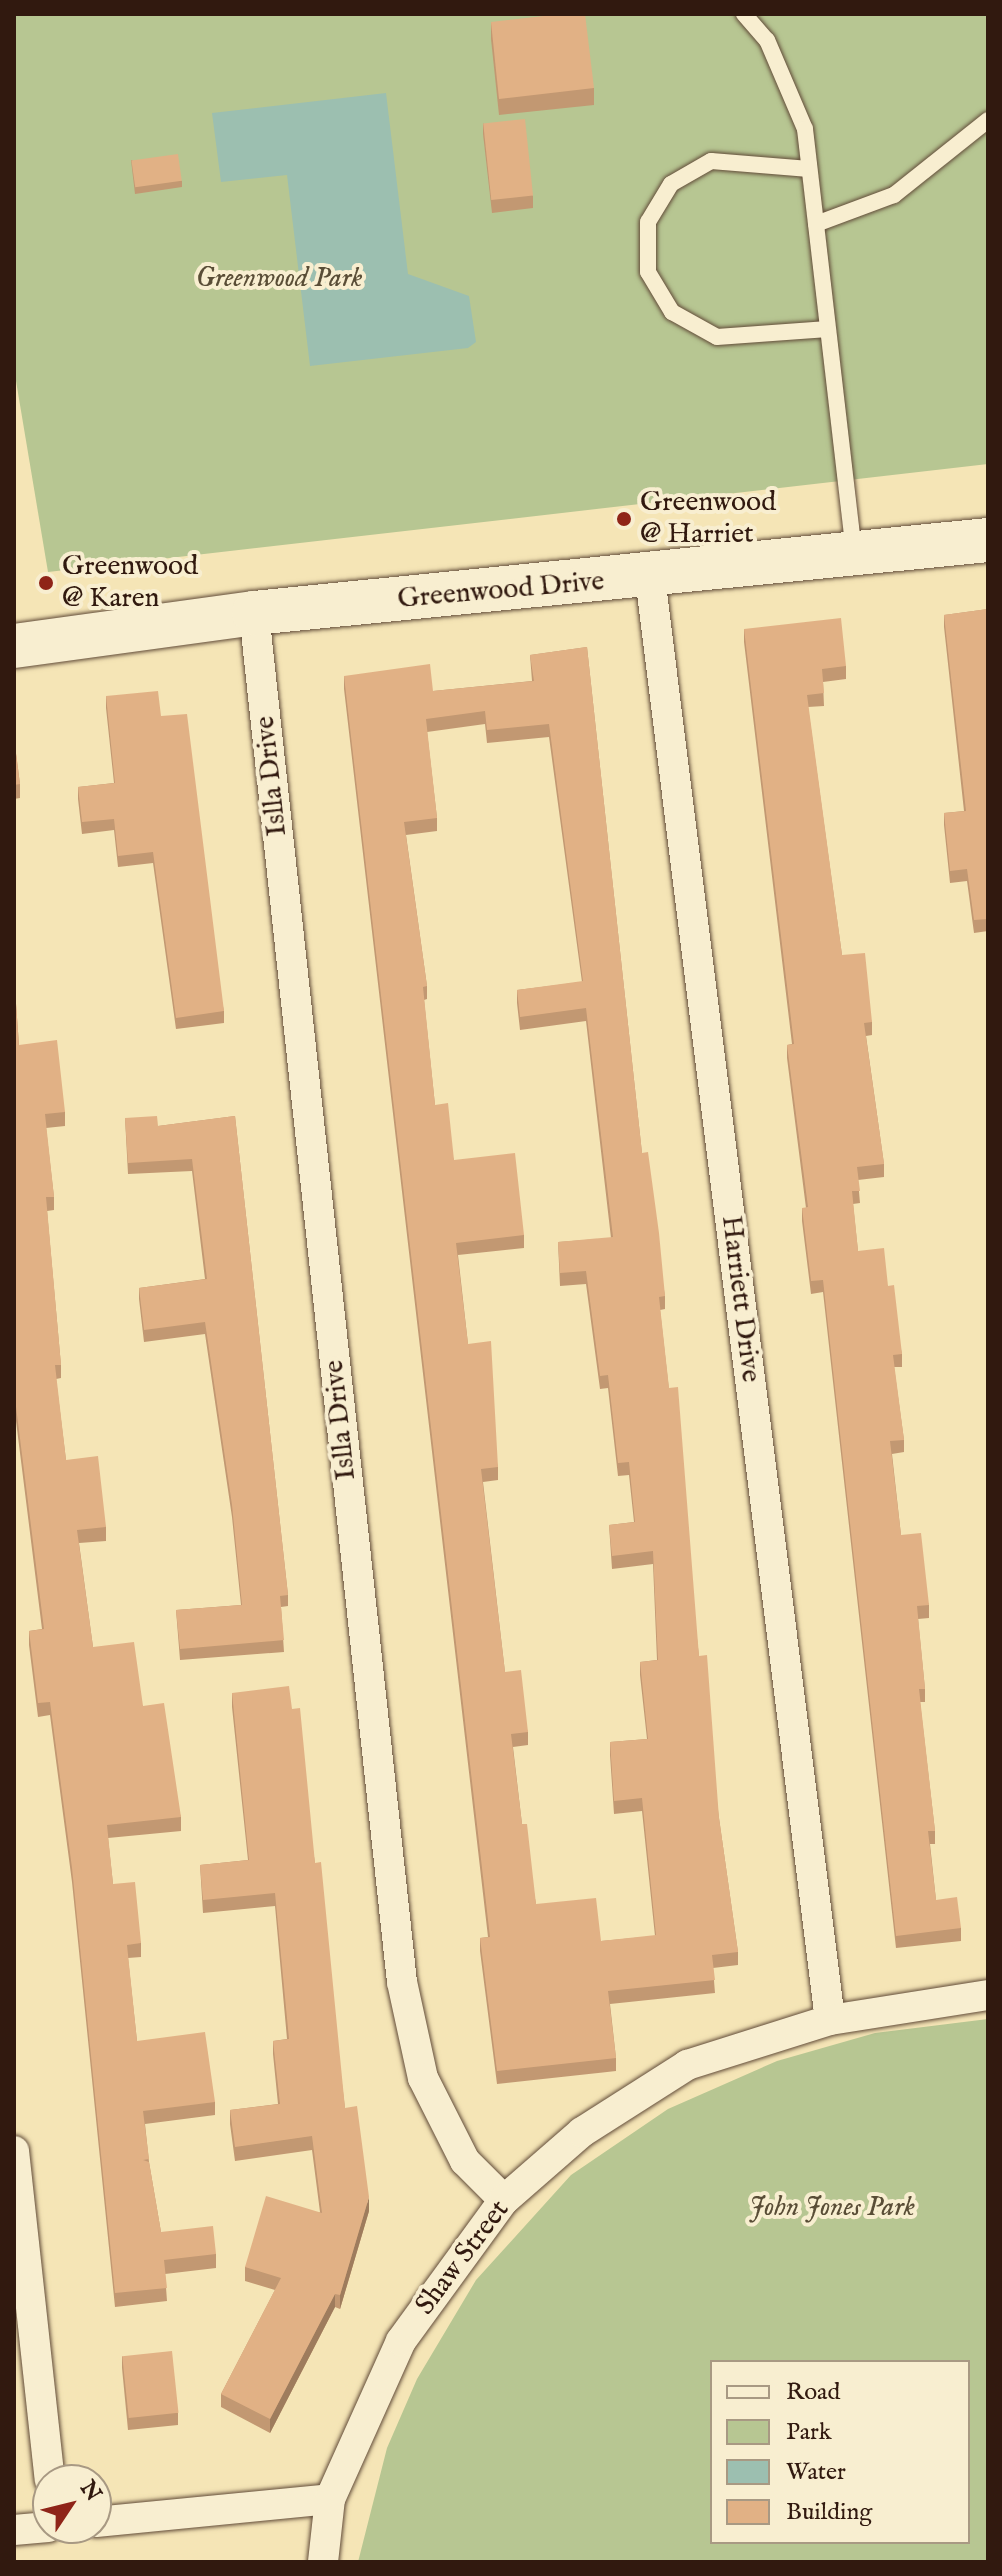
<!DOCTYPE html>
<style>
body{margin:0}
#map{position:relative;width:1002px;height:2576px;overflow:hidden;background:#f5e5b6;font-family:"IM FELL English",serif}
div>[style]{position:absolute}
.green>*{inset:0;background:#b7c692}
.water>*{inset:0;background:#9cbfb0}
.roads{filter:drop-shadow(0 0 2px #624c39) drop-shadow(0 0 2px #624c39)}
.lane>*{height:16px;margin:-8px;padding:0 8px;transform-origin:8px;border-radius:8px;background:#f8eed0}
.street>*{height:30px;margin:-15px;padding:0 15px;transform-origin:15px;border-radius:15px;background:#f8eed0}
.secondary>*{height:44px;margin:-22px;padding:0 22px;transform-origin:22px;border-radius:22px;background:#f8eed0}
.wall>*{inset:0;background:#c29872}
.shaded-wall>*{inset:0;background:#9e7c5d}
.building>*{inset:0;background:#e1b185;transform-origin:0 0}
.dots>*{width:22px;height:22px;translate:-50% -50%;box-sizing:border-box;border:4px solid #f8eed0;border-radius:50%}
span{translate:-50% -50%;white-space:nowrap;text-align:center;line-height:1.15;-webkit-text-stroke:8px #f8eed0;paint-order:stroke}
.park-label{font-size:28px;color:#594d36;font-style:italic}
.poi-label{font-size:28px;color:#31190f}
.left{translate:0 -50%;text-align:left}
.street-label{font-size:28px;color:#31190f}
.frame{position:absolute;inset:0;border:16px solid #31190f;pointer-events:none}
.legend{position:absolute;left:710px;top:2360px;width:260px;height:184px;box-sizing:border-box;background:#f8eed0;border:2px solid #a89983;margin:0;padding:10px 14px;list-style:none;font-size:24px;color:#31190f}
.legend li{display:flex;align-items:center;gap:16px;height:40px}
.legend b{width:40px;border:2px solid #a89983}
.north{position:absolute;left:32px;top:2464px;width:80px;height:80px;box-sizing:border-box;background:#f8eed0;border:2px solid #a89983;border-radius:50%;rotate:55deg;font-size:22px;font-weight:700;line-height:32px;text-align:center;color:#31190f}
.north::after{content:'';display:block;margin:auto;width:28px;height:36px;background:#8f2418;clip-path:polygon(50% 0,100% 100%,50% 72%,0 100%)}
</style>
<div id="map">
<div class="green">
<div style="clip-path:polygon(14px 14px,988px 14px,988px 464px,48px 572px,14px 369px)"></div>
<div style="clip-path:polygon(evenodd,988px 2019px,988px 2562px,358px 2562px,387px 2448px,417px 2379px,476px 2280px,571px 2175px,668px 2109px,777px 2061px,875px 2033px,988px 2019px,712px 2362px,968px 2362px,968px 2542px,712px 2542px,712px 2362px)"></div>
</div>
<div class="water">
<div style="clip-path:polygon(386px 93px,408px 274px,469px 296px,476px 342px,468px 348px,310px 366px,287px 175px,221px 182px,212px 113px)"></div>
</div>
<div class="roads">
<div class="lane">
<div style="left:744px;top:14px;width:35px;rotate:49deg"></div>
<div style="left:767px;top:40px;width:97px;rotate:66.9deg"></div>
<div style="left:805px;top:129px;width:427px;rotate:83.4deg"></div>
<div style="left:809px;top:169px;width:98px;rotate:-175.3deg"></div>
<div style="left:711px;top:161px;width:46px;rotate:150.1deg"></div>
<div style="left:671px;top:184px;width:44px;rotate:121.2deg"></div>
<div style="left:648px;top:222px;width:50px;rotate:90deg"></div>
<div style="left:648px;top:272px;width:47px;rotate:59deg"></div>
<div style="left:672px;top:312px;width:51px;rotate:29.1deg"></div>
<div style="left:717px;top:337px;width:111px;rotate:-4.1deg"></div>
<div style="left:816px;top:224px;width:83px;rotate:-20.4deg"></div>
<div style="left:894px;top:195px;width:120px;rotate:-38.6deg"></div>
</div>
<div class="street">
<div style="left:650px;top:577px;width:1454px;rotate:82.89deg"></div>
<div style="left:254px;top:613px;width:1377px;rotate:83.83deg"></div>
<div style="left:402px;top:1982px;width:98px;rotate:77.7deg"></div>
<div style="left:423px;top:2078px;width:93px;rotate:63.2deg"></div>
<div style="left:465px;top:2161px;width:55px;rotate:45deg"></div>
<div style="left:14px;top:2151px;width:331px;rotate:83.8deg"></div>
<div style="left:96px;top:2522px;width:235px;rotate:-5.6deg"></div>
<div style="left:330px;top:2499px;width:173px;rotate:-65.8deg"></div>
<div style="left:401px;top:2341px;width:175px;rotate:-53.9deg"></div>
<div style="left:504px;top:2200px;width:103px;rotate:-41.1deg"></div>
<div style="left:582px;top:2132px;width:125px;rotate:-32.5deg"></div>
<div style="left:687px;top:2065px;width:150px;rotate:-17.5deg"></div>
<div style="left:830px;top:2020px;width:160px;rotate:-9deg"></div>
<div style="left:14px;top:2530px;width:34px;rotate:-5deg"></div>
<div style="left:323px;top:2562px;width:63px;rotate:-83.7deg"></div>
</div>
<div class="secondary">
<div style="left:14px;top:646px;width:242px;rotate:-7.8deg"></div>
<div style="left:254px;top:613px;width:738px;rotate:-5.68deg"></div>
</div>
</div>
<div class="wall">
<div style="clip-path:polygon(491px 22px,594px 88px,594px 105px,499px 115px,491px 39px)"></div>
<div style="clip-path:polygon(483px 123px,533px 196px,533px 208px,492px 213px,483px 134px)"></div>
<div style="clip-path:polygon(131px 160px,182px 181px,182px 187px,135px 194px)"></div>
<div style="clip-path:polygon(988px 609px,988px 931px,974px 933px,967px 881px,950px 883px,944px 825px,944px 813px,964px 811px,944px 627px,944px 615px)"></div>
<div style="clip-path:polygon(744px 629px,846px 666px,846px 679px,823px 682px,824px 706px,808px 707px,842px 955px,872px 1022px,872px 1035px,866px 1036px,884px 1164px,884px 1177px,858px 1180px,860px 1203px,853px 1204px,858px 1251px,888px 1286px,902px 1354px,902px 1367px,894px 1367px,904px 1440px,904px 1452px,892px 1454px,901px 1535px,929px 1605px,929px 1618px,918px 1619px,925px 1689px,925px 1702px,920px 1702px,935px 1831px,935px 1844px,930px 1844px,936px 1900px,961px 1928px,961px 1941px,896px 1948px,823px 1292px,811px 1294px,802px 1221px,802px 1208px,806px 1208px,787px 1058px,787px 1045px,792px 1044px,744px 642px)"></div>
<div style="clip-path:polygon(evenodd,587px 647px,642px 1153px,665px 1296px,665px 1309px,660px 1310px,699px 1656px,719px 1818px,738px 1952px,738px 1965px,713px 1968px,715px 1993px,610px 2004px,616px 2058px,616px 2071px,497px 2084px,480px 1951px,480px 1938px,488px 1937px,344px 689px,344px 676px,433px 691px,532px 681px,530px 655px,587px 647px,485px 724px,487px 743px,549px 737px,582px 982px,517px 990px,517px 1003px,520px 1030px,586px 1021px,611px 1238px,558px 1242px,560px 1286px,586px 1284px,600px 1389px,608px 1388px,618px 1476px,629px 1475px,634px 1522px,609px 1525px,612px 1569px,653px 1564px,657px 1660px,640px 1662px,640px 1675px,647px 1739px,610px 1742px,610px 1755px,614px 1814px,642px 1811px,655px 1936px,601px 1941px,536px 1904px,522px 1824px,513px 1747px,528px 1745px,528px 1732px,505px 1672px,483px 1482px,498px 1480px,498px 1467px,468px 1344px,458px 1255px,524px 1248px,524px 1235px,454px 1160px,435px 1105px,424px 1000px,427px 999px,427px 986px,406px 835px,437px 831px,437px 818px,427px 732px,485px 724px)"></div>
<div style="clip-path:polygon(106px 696px,161px 716px,224px 1011px,224px 1023px,176px 1029px,153px 863px,118px 867px,114px 830px,82px 834px,78px 799px,78px 787px,114px 783px,106px 708px)"></div>
<div style="clip-path:polygon(14px 738px,20px 784px,20px 798px,14px 799px)"></div>
<div style="clip-path:polygon(14px 976px,19px 1045px,65px 1112px,65px 1126px,46px 1128px,54px 1197px,54px 1210px,47px 1211px,61px 1365px,61px 1378px,56px 1379px,66px 1460px,106px 1527px,106px 1541px,79px 1543px,93px 1647px,143px 1706px,181px 1817px,181px 1831px,108px 1838px,113px 1884px,141px 1943px,141px 1957px,128px 1958px,137px 2041px,215px 2102px,215px 2115px,145px 2124px,149px 2162px,161px 2232px,216px 2254px,216px 2268px,165px 2274px,167px 2301px,115px 2307px,72px 1882px,50px 1715px,38px 1717px,29px 1645px,29px 1631px,42px 1629px,14px 1405px)"></div>
<div style="clip-path:polygon(235px 1116px,288px 1595px,288px 1606px,281px 1607px,284px 1652px,180px 1660px,176px 1610px,241px 1605px,232px 1517px,205px 1334px,144px 1342px,139px 1299px,139px 1288px,205px 1279px,192px 1171px,128px 1174px,125px 1118px,158px 1126px)"></div>
<div style="clip-path:polygon(232px 1693px,292px 1709px,315px 1863px,345px 2108px,369px 2211px,340px 2309px,335px 2307px,270px 2433px,221px 2407px,221px 2394px,275px 2290px,245px 2281px,245px 2267px,320px 2212px,312px 2150px,235px 2161px,230px 2124px,230px 2110px,278px 2104px,273px 2054px,273px 2041px,287px 2039px,275px 1906px,203px 1913px,200px 1865px,248px 1860px,232px 1707px)"></div>
<div style="clip-path:polygon(122px 2356px,178px 2413px,178px 2425px,128px 2430px,122px 2368px)"></div>
</div>
<div class="shaded-wall">
<div style="clip-path:polygon(369px 2197px,369px 2211px,340px 2309px,340px 2295px)"></div>
<div style="clip-path:polygon(335px 2294px,335px 2307px,270px 2433px,270px 2419px)"></div>
</div>
<div class="building">
<div style="clip-path:polygon(562px 14px,585px 14px,594px 88px,499px 99px,491px 22px)"></div>
<div style="left:525px;top:119px;width:77px;height:42px;rotate:84deg"></div>
<div style="left:178px;top:154px;width:27px;height:47px;rotate:82deg"></div>
<div style="clip-path:polygon(988px 609px,988px 919px,974px 920px,967px 869px,950px 871px,944px 813px,966px 811px,944px 615px)"></div>
<div style="clip-path:polygon(841px 618px,846px 666px,822px 669px,824px 693px,807px 695px,842px 955px,865px 953px,872px 1022px,864px 1023px,884px 1164px,857px 1167px,860px 1191px,852px 1191px,858px 1251px,884px 1248px,888px 1286px,894px 1285px,902px 1354px,893px 1355px,904px 1440px,890px 1441px,901px 1535px,921px 1533px,929px 1605px,917px 1606px,925px 1689px,919px 1689px,935px 1831px,928px 1831px,936px 1900px,957px 1897px,961px 1928px,896px 1936px,823px 1280px,811px 1281px,802px 1208px,808px 1207px,787px 1045px,794px 1044px,744px 629px)"></div>
<div style="clip-path:polygon(evenodd,587px 647px,642px 1153px,648px 1152px,659px 1233px,665px 1296px,659px 1297px,669px 1388px,678px 1387px,699px 1656px,707px 1655px,719px 1818px,738px 1952px,712px 1955px,715px 1980px,608px 1991px,616px 2058px,497px 2071px,480px 1938px,490px 1937px,344px 676px,430px 664px,433px 691px,534px 681px,530px 655px,587px 647px,485px 711px,487px 730px,549px 724px,583px 981px,517px 990px,520px 1017px,586px 1008px,613px 1237px,558px 1242px,560px 1273px,586px 1271px,600px 1376px,608px 1375px,618px 1463px,629px 1462px,635px 1522px,609px 1525px,612px 1556px,653px 1551px,658px 1660px,640px 1662px,648px 1739px,610px 1742px,614px 1801px,642px 1798px,656px 1935px,601px 1941px,596px 1898px,536px 1904px,527px 1824px,522px 1824px,511px 1734px,528px 1732px,521px 1670px,505px 1672px,481px 1469px,498px 1467px,491px 1341px,468px 1344px,456px 1243px,524px 1235px,515px 1153px,454px 1160px,448px 1103px,435px 1105px,423px 987px,427px 986px,404px 822px,437px 818px,426px 719px,485px 711px)"></div>
<div style="clip-path:polygon(158px 691px,161px 716px,187px 714px,224px 1011px,176px 1018px,153px 852px,118px 856px,114px 819px,82px 822px,78px 787px,115px 783px,106px 696px)"></div>
<div style="clip-path:polygon(14px 738px,20px 784px,14px 785px)"></div>
<div style="clip-path:polygon(14px 976px,19px 1045px,57px 1040px,65px 1112px,45px 1114px,54px 1197px,46px 1197px,61px 1365px,55px 1365px,66px 1460px,98px 1456px,106px 1527px,77px 1530px,93px 1647px,134px 1642px,143px 1706px,164px 1703px,181px 1817px,107px 1825px,113px 1884px,135px 1882px,141px 1943px,127px 1945px,137px 2041px,205px 2032px,215px 2102px,143px 2111px,149px 2159px,143px 2160px,149px 2162px,161px 2232px,213px 2226px,216px 2254px,164px 2260px,167px 2288px,115px 2293px,72px 1868px,50px 1702px,38px 1703px,29px 1631px,44px 1629px,14px 1391px)"></div>
<div style="clip-path:polygon(157px 1116px,158px 1126px,235px 1116px,288px 1595px,280px 1596px,284px 1640px,180px 1649px,176px 1610px,242px 1605px,232px 1505px,205px 1322px,144px 1330px,139px 1288px,207px 1279px,192px 1159px,128px 1163px,125px 1118px)"></div>
<div style="clip-path:polygon(289px 1686px,292px 1709px,300px 1708px,315px 1863px,321px 1862px,345px 2108px,357px 2106px,369px 2197px,340px 2295px,335px 2294px,270px 2419px,221px 2394px,281px 2278px,245px 2267px,266px 2196px,322px 2213px,312px 2136px,235px 2147px,230px 2110px,280px 2104px,273px 2041px,289px 2039px,275px 1893px,203px 1900px,200px 1865px,249px 1860px,232px 1693px)"></div>
<div style="left:172px;top:2351px;width:62px;height:50px;rotate:84deg"></div>
</div>
<div class="dots">
<div style="left:624px;top:519px;background:#8f2418"></div>
<div style="left:46px;top:583px;background:#8f2418"></div>
</div>
<div class="park-label">
<span style="left:279px;top:279px">Greenwood Park</span>
<span style="left:832px;top:2208px">John Jones Park</span>
</div>
<div class="poi-label">
<span class="left" style="left:640px;top:519px">Greenwood<br>@ Harriet</span>
<span class="left" style="left:62px;top:583px">Greenwood<br>@ Karen</span>
</div>
<div class="street-label">
<span style="left:501px;top:591px;rotate:-5deg">Greenwood Drive</span>
<span style="left:272px;top:776px;rotate:-96deg">Islla Drive</span>
<span style="left:740px;top:1299px;rotate:83deg">Harriett Drive</span>
<span style="left:341px;top:1420px;rotate:-96deg">Islla Drive</span>
<span style="left:463px;top:2258px;rotate:-53deg">Shaw Street</span>
</div>
<div class="frame"></div>
<ul class="legend">
<li><b style="height:10px;background:#f8eed0"></b>Road</li>
<li><b style="height:22px;background:#b7c692"></b>Park</li>
<li><b style="height:22px;background:#9cbfb0"></b>Water</li>
<li><b style="height:22px;background:#e1b185"></b>Building</li>
</ul>
<div class="north">N</div>
</div>
